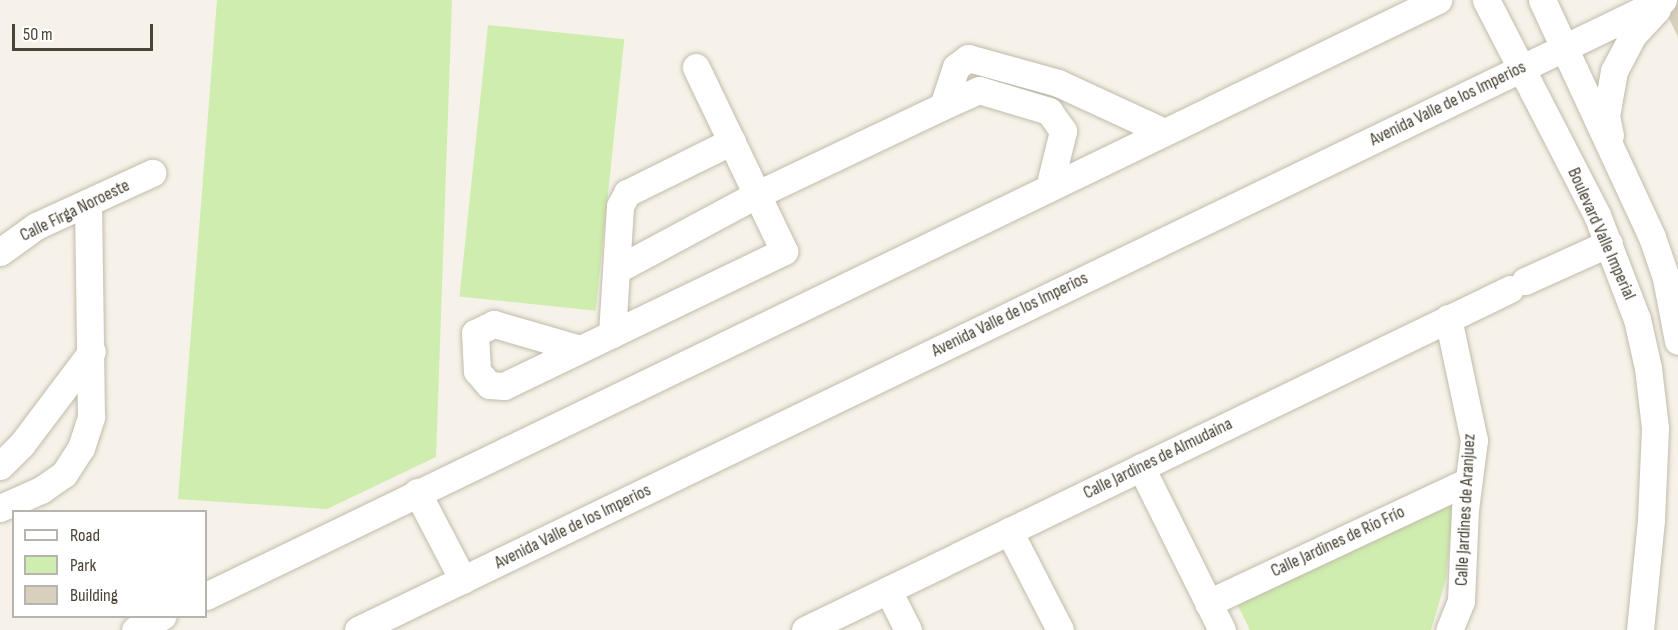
<!DOCTYPE html>
<meta charset="utf-8">
<style>
body{margin:0}
#map{position:relative;width:1678px;height:630px;overflow:hidden;background:#f6f2e9;font-family:"Sofia Sans Condensed",sans-serif}
div>[style]{position:absolute}
.green>*{inset:0;background:#ceedae;transform-origin:0 0}
.building>*{inset:0;background:#d8cfbd}
.roads{filter:drop-shadow(0 0 2px #c2bbaa) drop-shadow(0 0 2px #c2bbaa)}
.minor>*{height:27px;margin:-13.5px;padding:0 13.5px;transform-origin:13.5px;border-radius:13.5px;background:#fff}
span{translate:-50% -50%;white-space:nowrap;text-align:center;line-height:1.15;-webkit-text-stroke:4.5px #fff;paint-order:stroke}
.street-label{font-size:18px;color:#4a4336}
.legend{position:absolute;left:12px;top:510px;width:195px;height:108px;box-sizing:border-box;background:#fff;border:2px solid #b7b4af;margin:0;padding:8px 10px;list-style:none;font-size:18px;color:#4a4336}
.legend li{display:flex;align-items:center;gap:12px;height:30px}
.legend b{width:30px;border:2px solid #b7b4af}
.scale{position:absolute;left:12px;top:24px;width:141px;height:27px;box-sizing:border-box;border:3px solid #4a4336;border-top:0;padding-left:8px;font-size:18px;line-height:21px;white-space:nowrap;color:#4a4336;-webkit-text-stroke:4px #fff;paint-order:stroke}
</style>
<div id="map">
<div class="green">
<div style="clip-path:polygon(217px 0,452px 0,436px 457px,327px 509px,178px 499px)"></div>
<div style="left:488px;top:25px;width:137px;height:273px;rotate:6deg"></div>
<div style="clip-path:polygon(1454px 497px,1446px 579px,1431px 630px,1250px 630px,1236px 602px)"></div>
</div>
<div class="building">
<div style="clip-path:polygon(1678px 1px,1678px 37px,1664px 8px)"></div>
</div>
<div class="roads">
<div class="minor">
<div style="left:1486px;top:0;width:242px;rotate:62.7deg"></div>
<div style="left:1597px;top:215px;width:111px;rotate:69deg"></div>
<div style="left:1637px;top:319px;width:50px;rotate:77.3deg"></div>
<div style="left:1648px;top:368px;width:60px;rotate:83.3deg"></div>
<div style="left:1655px;top:428px;width:92px;rotate:92.5deg"></div>
<div style="left:1651px;top:520px;width:111px;rotate:95.7deg"></div>
<div style="left:1542px;top:0;width:261px;rotate:65.1deg"></div>
<div style="left:1652px;top:237px;width:43px;rotate:71.1deg"></div>
<div style="left:1666px;top:278px;width:64px;rotate:79.2deg"></div>
<div style="left:1610px;top:135px;width:19px;rotate:-102deg"></div>
<div style="left:1606px;top:116px;width:46px;rotate:-79.9deg"></div>
<div style="left:1614px;top:71px;width:41px;rotate:-62.2deg"></div>
<div style="left:1633px;top:35px;width:35px;rotate:-47deg"></div>
<div style="left:1049px;top:188px;width:59px;rotate:-76.2deg"></div>
<div style="left:1063px;top:131px;width:24px;rotate:-125deg"></div>
<div style="left:1049px;top:111px;width:73px;rotate:-163.3deg"></div>
<div style="left:979px;top:90px;width:39px;rotate:156deg"></div>
<div style="left:943px;top:106px;width:41px;rotate:-71.6deg"></div>
<div style="left:956px;top:67px;width:15px;rotate:-37deg"></div>
<div style="left:968px;top:58px;width:93px;rotate:15.5deg"></div>
<div style="left:1058px;top:83px;width:117px;rotate:24.8deg"></div>
<div style="left:0;top:252px;width:44px;rotate:-35.8deg"></div>
<div style="left:36px;top:226px;width:128px;rotate:-24.6deg"></div>
<div style="left:616px;top:270px;width:161px;rotate:-28.2deg"></div>
<div style="left:758px;top:194px;width:205px;rotate:-25.4deg"></div>
<div style="left:1525px;top:281px;width:92px;rotate:-24.3deg"></div>
<div style="left:1448px;top:318px;width:125px;rotate:78deg"></div>
<div style="left:1474px;top:440px;width:70px;rotate:97.4deg"></div>
<div style="left:1465px;top:509px;width:92px;rotate:92.5deg"></div>
<div style="left:1461px;top:601px;width:31px;rotate:112deg"></div>
<div style="left:612px;top:334px;width:128px;rotate:-86.4deg"></div>
<div style="left:620px;top:206px;width:15px;rotate:-62deg"></div>
<div style="left:627px;top:193px;width:117px;rotate:-26.3deg"></div>
<div style="left:580px;top:349px;width:90px;rotate:-163.8deg"></div>
<div style="left:494px;top:324px;width:21px;rotate:155deg"></div>
<div style="left:475px;top:333px;width:38px;rotate:87deg"></div>
<div style="left:477px;top:371px;width:18px;rotate:49deg"></div>
<div style="left:489px;top:385px;width:15px;rotate:4deg"></div>
<div style="left:504px;top:386px;width:311px;rotate:-25.7deg"></div>
<div style="left:784px;top:251px;width:204px;rotate:-115.6deg"></div>
<div style="left:0;top:466px;width:31px;rotate:-45deg"></div>
<div style="left:22px;top:444px;width:116px;rotate:-53deg"></div>
<div style="left:1141px;top:467px;width:182px;rotate:63.6deg"></div>
<div style="left:417px;top:492px;width:99px;rotate:62.4deg"></div>
<div style="left:0;top:508px;width:45px;rotate:-23.7deg"></div>
<div style="left:41px;top:490px;width:28px;rotate:-35deg"></div>
<div style="left:64px;top:474px;width:31px;rotate:-57deg"></div>
<div style="left:81px;top:448px;width:33px;rotate:-72deg"></div>
<div style="left:91px;top:417px;width:213px;rotate:-90.8deg"></div>
<div style="left:1009px;top:531px;width:111px;rotate:62.7deg"></div>
<div style="left:888px;top:590px;width:45px;rotate:63.4deg"></div>
<div style="left:206px;top:596px;width:1369px;rotate:-25.82deg"></div>
<div style="left:1208px;top:603px;width:287px;rotate:-25.1deg"></div>
<div style="left:135px;top:630px;width:31px;rotate:-27deg"></div>
<div style="left:358px;top:630px;width:1449px;rotate:-25.77deg"></div>
<div style="left:805px;top:630px;width:783px;rotate:-25.81deg"></div>
</div>
</div>
<div class="street-label">
<span style="left:1448px;top:104px;rotate:-26deg">Avenida Valle de los Imperios</span>
<span style="left:75px;top:211px;rotate:-26deg">Calle Firga Noroeste</span>
<span style="left:1601px;top:234px;rotate:66deg">Boulevard Valle Imperial</span>
<span style="left:1010px;top:315px;rotate:-26deg">Avenida Valle de los Imperios</span>
<span style="left:1158px;top:459px;rotate:-26deg">Calle Jardines de Almudaina</span>
<span style="left:1466px;top:510px;rotate:-87deg">Calle Jardines de Aranjuez</span>
<span style="left:573px;top:527px;rotate:-26deg">Avenida Valle de los Imperios</span>
<span style="left:1338px;top:542px;rotate:-25deg">Calle Jardines de Río Frío</span>
</div>
<ul class="legend">
<li><b style="height:8px;background:#fff"></b>Road</li>
<li><b style="height:16px;background:#ceedae"></b>Park</li>
<li><b style="height:16px;background:#d8cfbd"></b>Building</li>
</ul>
<div class="scale">50 m</div>
</div>
